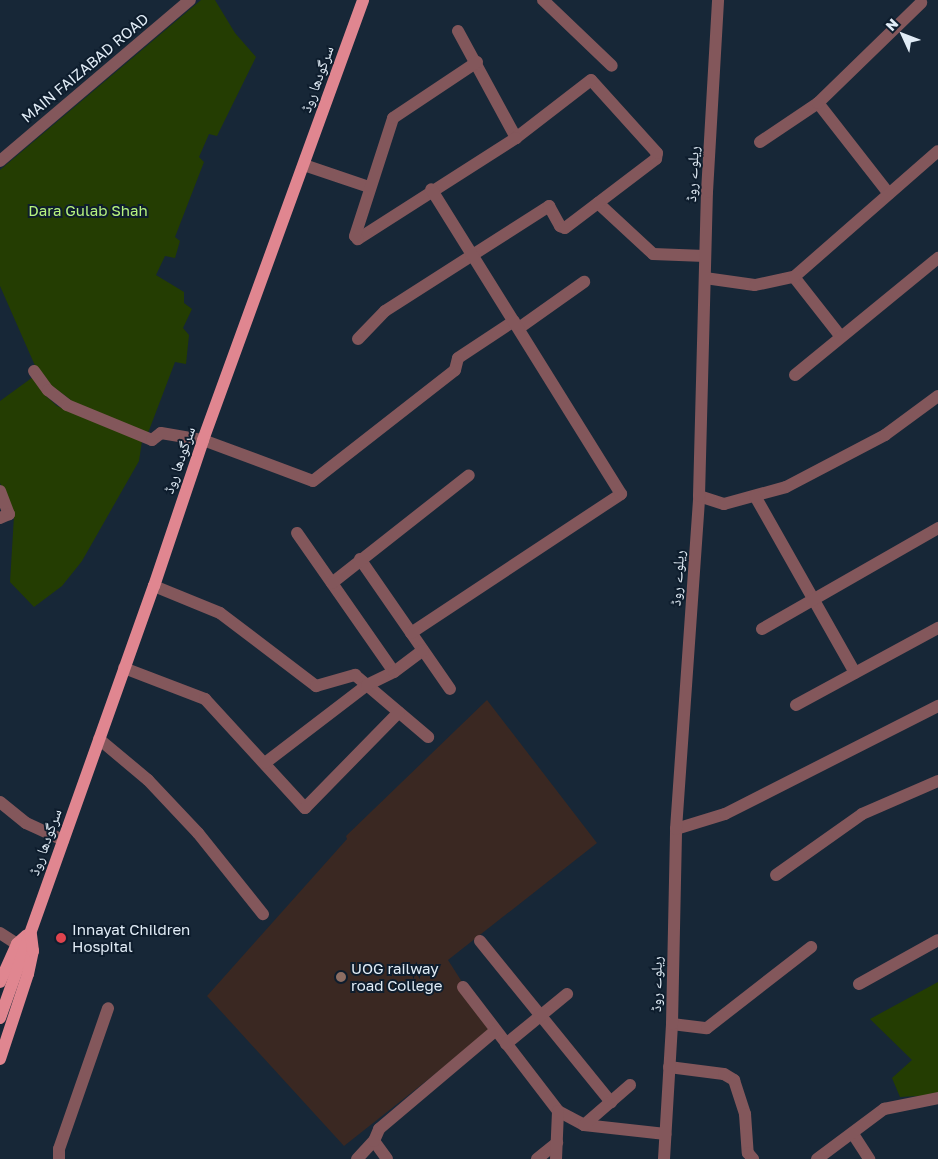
<!DOCTYPE html>
<meta charset="utf-8">
<style>
body{margin:0}
#map{position:relative;width:938px;height:1159px;overflow:hidden;background:#172737;font-family:"Golos Text","Noto Naskh Arabic",sans-serif}
div>[style]{position:absolute}
.education>*{inset:0;background:#3a2822}
.green>*{inset:0;background:#243d02}
.minor>*{height:12px;margin:-6px;padding:0 6px;transform-origin:6px;border-radius:6px;background:#83575b}
.tertiary>*{height:12px;margin:-6px;padding:0 6px;transform-origin:6px;border-radius:6px;background:#83575b}
.primary>*{height:12px;margin:-6px;padding:0 6px;transform-origin:6px;border-radius:6px;background:#e08690}
.dots>*{width:14px;height:14px;translate:-50% -50%;box-sizing:border-box;border:2px solid #0e1d2d;border-radius:50%}
span{translate:-50% -50%;white-space:nowrap;text-align:center;line-height:1.15;-webkit-text-stroke:4px #0e1d2d;paint-order:stroke}
.street-label{font-size:15px;color:#e1ecf6}
.park-label{font-size:15px;color:#b7f37f}
.poi-label{font-size:15px;color:#e1ecf6}
.left{translate:0 -50%;text-align:left}
.north{position:absolute;left:878px;top:10px;width:50px;height:50px;-webkit-text-stroke:4px #0e1d2d;paint-order:stroke;rotate:313deg;font-size:14px;font-weight:700;line-height:20px;text-align:center;color:#e1ecf6}
.north::after{content:'';display:block;margin:auto;width:18px;height:22px;background:#e1ecf6;clip-path:polygon(50% 0,100% 100%,50% 72%,0 100%)}
</style>
<div id="map">
<div class="education">
<div style="clip-path:polygon(487px 700px,597px 843px,448px 960px,492px 1029px,344px 1146px,207px 996px,347px 839px,346px 836px)"></div>
</div>
<div class="green">
<div style="clip-path:polygon(201px 0,215px 0,235px 33px,256px 57px,217px 136px,209px 134px,199px 157px,204px 162px,175px 237px,180px 241px,175px 258px,165px 256px,156px 275px,184px 292px,184px 303px,192px 309px,183px 328px,189px 335px,186px 364px,175px 362px,148px 433px,76px 404px,40px 377px,0 286px,0 170px)"></div>
<div style="clip-path:polygon(33px 377px,45px 395px,57px 406px,142px 441px,139px 461px,82px 561px,62px 586px,34px 607px,10px 582px,14px 516px,0 483px,0 401px)"></div>
<div style="clip-path:polygon(938px 982px,938px 1095px,900px 1097px,892px 1078px,912px 1060px,870px 1019px)"></div>
</div>
<div class="minor">
<div style="left:543px;top:0;width:95px;rotate:43.7deg"></div>
<div style="left:458px;top:31px;width:122px;rotate:61.5deg"></div>
<div style="left:818px;top:103px;width:115px;rotate:52deg"></div>
<div style="left:760px;top:142px;width:70px;rotate:-33.9deg"></div>
<div style="left:818px;top:103px;width:144px;rotate:-44.2deg"></div>
<div style="left:0;top:161px;width:249px;rotate:-40.3deg"></div>
<div style="left:304px;top:165px;width:69px;rotate:18.7deg"></div>
<div style="left:598px;top:203px;width:75px;rotate:42.8deg"></div>
<div style="left:653px;top:254px;width:52px;rotate:2.2deg"></div>
<div style="left:794px;top:277px;width:76px;rotate:51.9deg"></div>
<div style="left:705px;top:278px;width:50px;rotate:8deg"></div>
<div style="left:755px;top:285px;width:40px;rotate:-12deg"></div>
<div style="left:794px;top:277px;width:191px;rotate:-41.2deg"></div>
<div style="left:519px;top:328px;width:80px;rotate:-35.3deg"></div>
<div style="left:358px;top:339px;width:39px;rotate:-46deg"></div>
<div style="left:385px;top:311px;width:195px;rotate:-32.6deg"></div>
<div style="left:549px;top:206px;width:23px;rotate:61deg"></div>
<div style="left:560px;top:226px;width:5px;rotate:22deg"></div>
<div style="left:565px;top:228px;width:114px;rotate:-37.2deg"></div>
<div style="left:656px;top:159px;width:6px;rotate:-81deg"></div>
<div style="left:657px;top:153px;width:98px;rotate:-132.1deg"></div>
<div style="left:591px;top:80px;width:95px;rotate:142.3deg"></div>
<div style="left:516px;top:138px;width:188px;rotate:147.4deg"></div>
<div style="left:358px;top:239px;width:4px;rotate:-135deg"></div>
<div style="left:355px;top:236px;width:124px;rotate:-72.1deg"></div>
<div style="left:393px;top:118px;width:101px;rotate:-33.7deg"></div>
<div style="left:34px;top:371px;width:24px;rotate:54deg"></div>
<div style="left:48px;top:390px;width:24px;rotate:38deg"></div>
<div style="left:67px;top:405px;width:92px;rotate:22.4deg"></div>
<div style="left:152px;top:440px;width:11px;rotate:-38deg"></div>
<div style="left:161px;top:433px;width:43px;rotate:9.5deg"></div>
<div style="left:203px;top:440px;width:117px;rotate:20.4deg"></div>
<div style="left:313px;top:481px;width:180px;rotate:-38deg"></div>
<div style="left:455px;top:370px;width:12px;rotate:-76deg"></div>
<div style="left:458px;top:358px;width:67px;rotate:-33.5deg"></div>
<div style="left:795px;top:375px;width:185px;rotate:-39.3deg"></div>
<div style="left:0;top:491px;width:25px;rotate:69deg"></div>
<div style="left:9px;top:514px;width:10px;rotate:156deg"></div>
<div style="left:699px;top:496px;width:26px;rotate:18deg"></div>
<div style="left:724px;top:504px;width:64px;rotate:-15.3deg"></div>
<div style="left:786px;top:487px;width:112px;rotate:-27.7deg"></div>
<div style="left:885px;top:435px;width:66px;rotate:-36.3deg"></div>
<div style="left:755px;top:496px;width:203px;rotate:60.5deg"></div>
<div style="left:297px;top:533px;width:169px;rotate:55.1deg"></div>
<div style="left:360px;top:559px;width:158px;rotate:55.3deg"></div>
<div style="left:332px;top:583px;width:174px;rotate:-38.2deg"></div>
<div style="left:154px;top:586px;width:71px;rotate:22.2deg"></div>
<div style="left:220px;top:613px;width:121px;rotate:37.2deg"></div>
<div style="left:316px;top:686px;width:41px;rotate:-15.8deg"></div>
<div style="left:355px;top:675px;width:96px;rotate:40.3deg"></div>
<div style="left:762px;top:629px;width:203px;rotate:-29.8deg"></div>
<div style="left:411px;top:633px;width:252px;rotate:-33.5deg"></div>
<div style="left:621px;top:494px;width:359px;rotate:-121.9deg"></div>
<div style="left:124px;top:668px;width:87px;rotate:20.9deg"></div>
<div style="left:205px;top:699px;width:148px;rotate:47.5deg"></div>
<div style="left:305px;top:808px;width:134px;rotate:-45.6deg"></div>
<div style="left:796px;top:705px;width:162px;rotate:-28.5deg"></div>
<div style="left:99px;top:739px;width:64px;rotate:39.9deg"></div>
<div style="left:148px;top:780px;width:73px;rotate:46.7deg"></div>
<div style="left:198px;top:833px;width:104px;rotate:51.3deg"></div>
<div style="left:265px;top:763px;width:128px;rotate:-37.4deg"></div>
<div style="left:367px;top:685px;width:30px;rotate:-26deg"></div>
<div style="left:394px;top:672px;width:36px;rotate:-37deg"></div>
<div style="left:0;top:802px;width:33px;rotate:39deg"></div>
<div style="left:26px;top:823px;width:41px;rotate:24.7deg"></div>
<div style="left:676px;top:829px;width:51px;rotate:-17deg"></div>
<div style="left:725px;top:814px;width:239px;rotate:-26.9deg"></div>
<div style="left:776px;top:875px;width:105px;rotate:-35.3deg"></div>
<div style="left:862px;top:814px;width:83px;rotate:-23.5deg"></div>
<div style="left:0;top:933px;width:20px;rotate:33deg"></div>
<div style="left:480px;top:941px;width:208px;rotate:50.9deg"></div>
<div style="left:859px;top:984px;width:90px;rotate:-29.1deg"></div>
<div style="left:463px;top:987px;width:156px;rotate:52.5deg"></div>
<div style="left:558px;top:1111px;width:30px;rotate:28deg"></div>
<div style="left:584px;top:1125px;width:82px;rotate:6.3deg"></div>
<div style="left:672px;top:1024px;width:35px;rotate:7deg"></div>
<div style="left:707px;top:1028px;width:132px;rotate:-37.9deg"></div>
<div style="left:506px;top:1044px;width:79px;rotate:-39.3deg"></div>
<div style="left:669px;top:1067px;width:55px;rotate:7.3deg"></div>
<div style="left:724px;top:1074px;width:12px;rotate:31deg"></div>
<div style="left:734px;top:1080px;width:36px;rotate:72deg"></div>
<div style="left:745px;top:1114px;width:39px;rotate:86deg"></div>
<div style="left:748px;top:1153px;width:8px;rotate:50deg"></div>
<div style="left:584px;top:1125px;width:61px;rotate:-41deg"></div>
<div style="left:853px;top:1134px;width:30px;rotate:57deg"></div>
<div style="left:374px;top:1141px;width:22px;rotate:54deg"></div>
<div style="left:59px;top:1159px;width:10px;rotate:-90deg"></div>
<div style="left:59px;top:1149px;width:149px;rotate:-70.8deg"></div>
<div style="left:357px;top:1159px;width:25px;rotate:-47deg"></div>
<div style="left:374px;top:1141px;width:13px;rotate:-67deg"></div>
<div style="left:379px;top:1129px;width:152px;rotate:-40.2deg"></div>
<div style="left:537px;top:1159px;width:26px;rotate:-39deg"></div>
<div style="left:556px;top:1159px;width:48px;rotate:-87.6deg"></div>
<div style="left:817px;top:1159px;width:84px;rotate:-36.7deg"></div>
<div style="left:884px;top:1109px;width:55px;rotate:-11.5deg"></div>
</div>
<div class="tertiary">
<div style="left:664px;top:1159px;width:135px;rotate:-86.6deg"></div>
<div style="left:672px;top:1024px;width:195px;rotate:-88.8deg"></div>
<div style="left:676px;top:829px;width:334px;rotate:-86deg"></div>
<div style="left:699px;top:496px;width:304px;rotate:-88.5deg"></div>
<div style="left:707px;top:192px;width:192px;rotate:-86.7deg"></div>
</div>
<div class="primary">
<div style="left:0;top:982px;width:42px;rotate:-65.9deg"></div>
<div style="left:17px;top:944px;width:13px;rotate:-42deg"></div>
<div style="left:0;top:1018px;width:459px;rotate:-70.4deg"></div>
<div style="left:154px;top:586px;width:154px;rotate:-71.4deg"></div>
<div style="left:203px;top:440px;width:468px;rotate:-70deg"></div>
<div style="left:0;top:1059px;width:89px;rotate:-71.8deg"></div>
<div style="left:28px;top:974px;width:24px;rotate:-78deg"></div>
<div style="left:33px;top:951px;width:17px;rotate:-97deg"></div>
</div>
<div class="dots">
<div style="left:61px;top:938px;background:#e0444e"></div>
<div style="left:341px;top:977px;background:#8d6e63"></div>
</div>
<div class="street-label">
<span style="left:85px;top:68px;rotate:-40deg">MAIN FAIZABAD ROAD</span>
<span style="left:317px;top:79px;rotate:-70deg">سرگودھا روڈ</span>
<span style="left:692px;top:174px;rotate:-87deg">ریلوے روڈ</span>
<span style="left:179px;top:460px;rotate:-71deg">سرگودھا روڈ</span>
<span style="left:677px;top:578px;rotate:-86deg">ریلوے روڈ</span>
<span style="left:45px;top:842px;rotate:-70deg">سرگودھا روڈ</span>
<span style="left:656px;top:984px;rotate:-89deg">ریلوے روڈ</span>
</div>
<div class="park-label">
<span style="left:88px;top:211px">Dara Gulab Shah</span>
</div>
<div class="poi-label">
<span class="left" style="left:72px;top:938px">Innayat Children<br>Hospital</span>
<span class="left" style="left:351px;top:977px">UOG railway<br>road College</span>
</div>
<div class="north">N</div>
</div>
